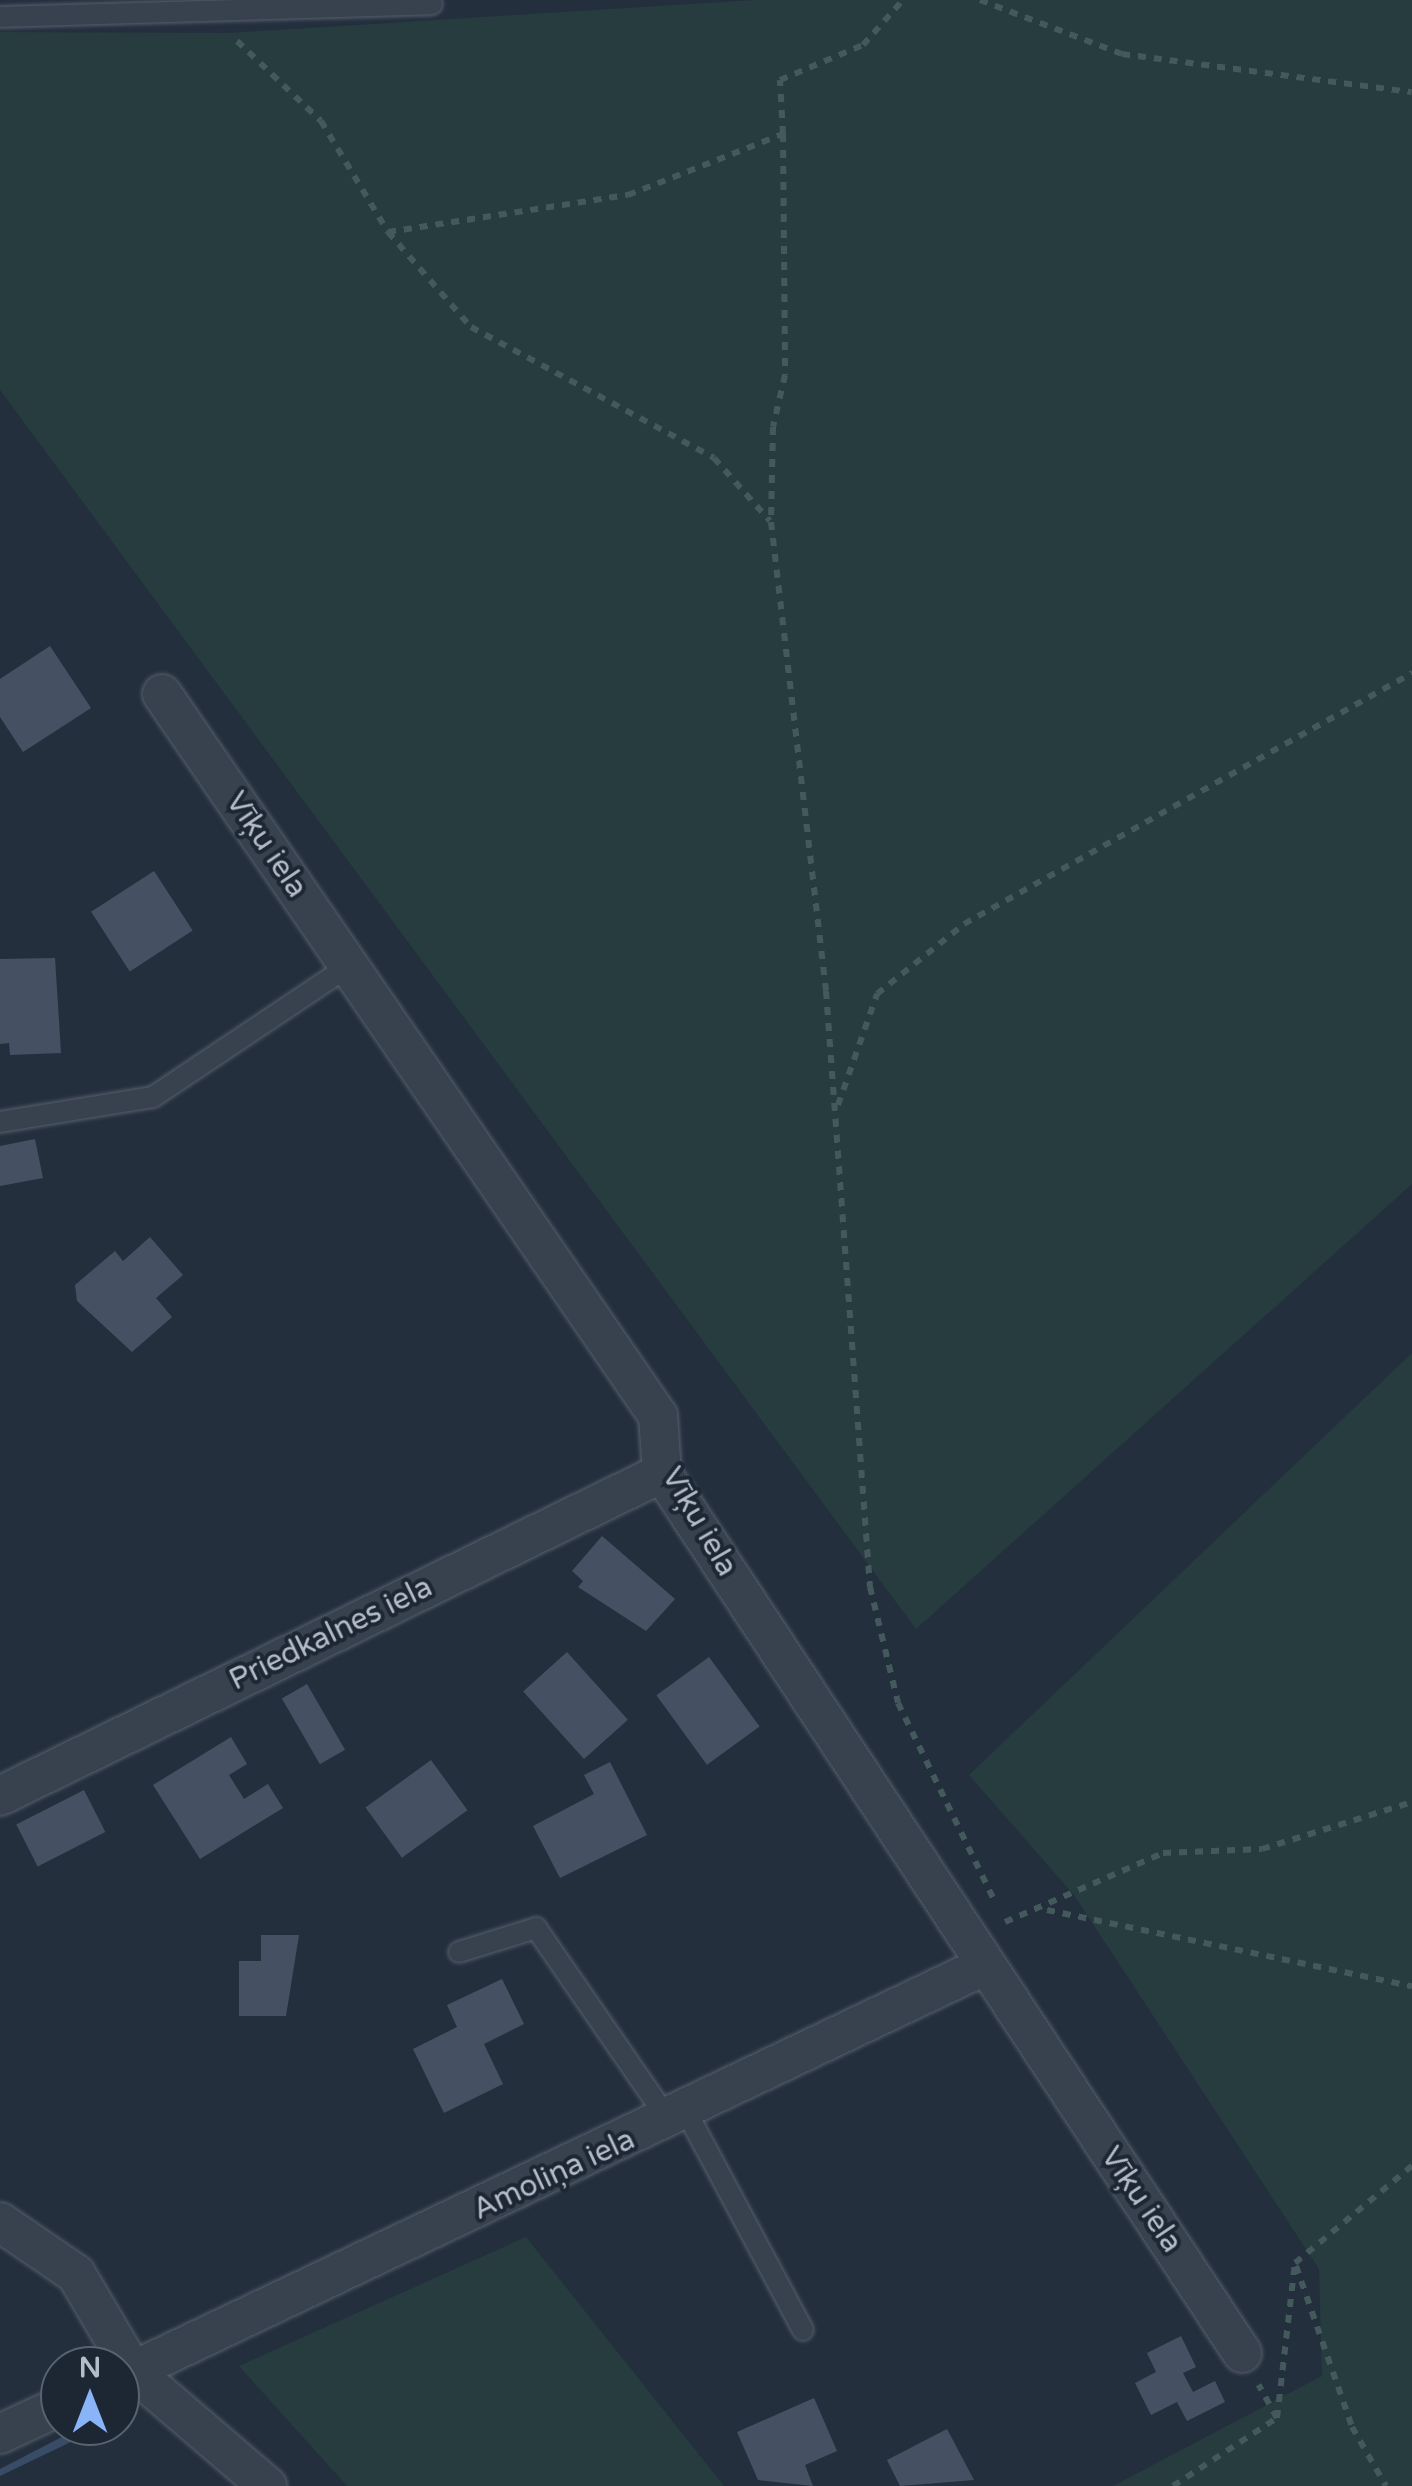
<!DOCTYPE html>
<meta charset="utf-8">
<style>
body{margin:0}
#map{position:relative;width:1412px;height:2486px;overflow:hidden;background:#242f3e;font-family:"Varela Round",sans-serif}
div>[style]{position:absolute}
.green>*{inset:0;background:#263c3f}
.water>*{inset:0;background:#394c67}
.building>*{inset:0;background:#455162;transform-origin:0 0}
.path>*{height:6px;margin-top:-3px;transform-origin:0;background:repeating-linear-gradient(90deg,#44595c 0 8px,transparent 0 16px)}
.roads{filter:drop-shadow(0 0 2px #565f6c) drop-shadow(0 0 2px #565f6c)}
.lane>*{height:20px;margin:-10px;padding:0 10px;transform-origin:10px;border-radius:10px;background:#38414e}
.street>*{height:38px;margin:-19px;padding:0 19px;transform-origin:19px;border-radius:19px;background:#38414e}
span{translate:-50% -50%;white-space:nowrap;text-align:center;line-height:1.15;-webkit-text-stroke:8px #1d2633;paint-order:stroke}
.street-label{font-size:30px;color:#b4bcc9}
.north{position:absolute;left:40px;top:2346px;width:100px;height:100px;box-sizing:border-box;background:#1d2633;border:2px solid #59626f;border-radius:50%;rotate:0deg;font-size:28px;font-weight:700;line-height:40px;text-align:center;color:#b4bcc9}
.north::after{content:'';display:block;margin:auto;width:35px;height:45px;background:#8ab4f8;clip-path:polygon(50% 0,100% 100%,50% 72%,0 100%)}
</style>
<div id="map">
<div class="green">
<div style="clip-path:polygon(754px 0,1412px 0,1412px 1184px,916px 1629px,0 390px,0 32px,229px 33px)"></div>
<div style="clip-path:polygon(1412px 1353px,1412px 2486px,1113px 2486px,1322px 2376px,1319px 2269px,1074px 1895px,969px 1775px)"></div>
<div style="clip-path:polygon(526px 2237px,724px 2486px,347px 2486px,239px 2366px)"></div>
</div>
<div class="water">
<div style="clip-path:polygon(83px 2426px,104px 2426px,0 2476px,0 2469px)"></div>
</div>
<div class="building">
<div style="clip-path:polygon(50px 646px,91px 708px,23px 752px,0 717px,0 679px)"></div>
<div style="left:154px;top:871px;width:71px;height:75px;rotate:57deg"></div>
<div style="clip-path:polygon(55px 958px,61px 1053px,10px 1055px,9px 1043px,0 1044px,0 959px)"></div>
<div style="clip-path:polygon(35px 1139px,43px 1178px,0 1186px,0 1146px)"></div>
<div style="clip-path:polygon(150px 1237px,183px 1275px,156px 1298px,172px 1317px,132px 1352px,77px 1301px,75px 1285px,115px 1251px,123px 1261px)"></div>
<div style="clip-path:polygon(602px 1536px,675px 1599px,646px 1631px,578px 1587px,583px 1581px,572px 1571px)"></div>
<div style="left:567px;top:1652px;width:91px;height:59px;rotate:48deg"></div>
<div style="left:709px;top:1657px;width:86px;height:65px;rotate:54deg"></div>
<div style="left:307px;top:1684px;width:76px;height:29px;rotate:60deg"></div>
<div style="clip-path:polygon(231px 1737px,247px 1764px,229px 1775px,244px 1799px,268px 1784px,283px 1808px,200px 1859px,153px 1785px)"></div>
<div style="left:431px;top:1760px;width:62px;height:81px;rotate:54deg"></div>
<div style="clip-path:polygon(610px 1762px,647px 1835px,560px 1878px,533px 1826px,594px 1794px,584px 1775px)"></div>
<div style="left:84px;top:1790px;width:47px;height:76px;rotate:63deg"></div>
<div style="clip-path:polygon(261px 1935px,299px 1935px,286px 2016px,239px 2016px,239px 1961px,261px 1961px)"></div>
<div style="clip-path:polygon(502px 1979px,524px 2024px,484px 2044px,503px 2084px,444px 2113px,413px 2049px,457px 2027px,447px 2005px)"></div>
<div style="clip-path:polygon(1181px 2336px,1196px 2367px,1183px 2373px,1193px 2392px,1215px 2381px,1225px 2402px,1187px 2421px,1177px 2402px,1151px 2415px,1135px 2383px,1156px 2372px,1147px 2353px)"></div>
<div style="clip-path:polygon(814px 2398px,837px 2451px,805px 2465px,813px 2486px,758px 2480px,737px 2432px)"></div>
<div style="clip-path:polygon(947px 2429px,974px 2480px,900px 2486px,887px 2460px)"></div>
</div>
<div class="path">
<div style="left:980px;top:0;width:152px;rotate:20.8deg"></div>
<div style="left:1122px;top:54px;width:292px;rotate:7.5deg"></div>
<div style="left:237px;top:41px;width:116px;rotate:43.6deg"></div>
<div style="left:321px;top:121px;width:130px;rotate:58.9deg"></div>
<div style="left:388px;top:232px;width:126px;rotate:48.9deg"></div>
<div style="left:471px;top:327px;width:276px;rotate:28.3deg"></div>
<div style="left:714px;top:458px;width:84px;rotate:48.4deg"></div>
<div style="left:783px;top:134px;width:54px;rotate:-93.2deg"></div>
<div style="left:780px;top:80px;width:90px;rotate:-22.9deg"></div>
<div style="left:863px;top:45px;width:60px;rotate:-48.4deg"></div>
<div style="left:388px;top:232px;width:243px;rotate:-8.8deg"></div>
<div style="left:628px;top:195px;width:167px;rotate:-21.5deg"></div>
<div style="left:783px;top:134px;width:241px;rotate:89.5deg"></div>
<div style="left:785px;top:375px;width:53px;rotate:103deg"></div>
<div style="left:773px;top:427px;width:95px;rotate:91.2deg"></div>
<div style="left:771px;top:522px;width:472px;rotate:83.3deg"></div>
<div style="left:826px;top:991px;width:598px;rotate:85.78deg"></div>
<div style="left:870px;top:1587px;width:119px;rotate:76.4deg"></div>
<div style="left:898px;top:1703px;width:217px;rotate:64deg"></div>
<div style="left:838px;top:1105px;width:118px;rotate:-70.6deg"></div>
<div style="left:877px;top:994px;width:112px;rotate:-38.8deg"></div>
<div style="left:964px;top:924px;width:514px;rotate:-29.26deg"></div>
<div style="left:1047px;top:1910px;width:373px;rotate:11.8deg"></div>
<div style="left:1005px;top:1922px;width:172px;rotate:-23.6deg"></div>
<div style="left:1163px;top:1853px;width:99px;rotate:-2.3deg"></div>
<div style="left:1262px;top:1849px;width:157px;rotate:-17.4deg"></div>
<div style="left:1296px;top:2266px;width:170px;rotate:70.8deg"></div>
<div style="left:1352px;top:2427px;width:68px;rotate:60deg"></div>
<div style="left:1277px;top:2418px;width:156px;rotate:-83.4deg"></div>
<div style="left:1295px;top:2263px;width:152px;rotate:-39.7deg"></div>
<div style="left:1173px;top:2486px;width:124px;rotate:-33.2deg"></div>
<div style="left:1277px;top:2418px;width:38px;rotate:-119deg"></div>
</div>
<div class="roads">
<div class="lane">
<div style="left:0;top:17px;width:432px;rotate:-1.7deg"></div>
<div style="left:0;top:1122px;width:155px;rotate:-9.3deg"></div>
<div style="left:153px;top:1097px;width:236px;rotate:-33.8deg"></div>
<div style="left:459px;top:1952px;width:81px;rotate:-17.3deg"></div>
<div style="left:536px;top:1928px;width:234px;rotate:55.4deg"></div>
<div style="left:687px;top:2113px;width:246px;rotate:61.9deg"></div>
</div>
<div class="street">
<div style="left:162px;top:694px;width:876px;rotate:55.51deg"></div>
<div style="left:658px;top:1416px;width:57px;rotate:86deg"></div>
<div style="left:662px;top:1473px;width:1054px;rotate:56.61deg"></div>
<div style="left:0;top:1796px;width:737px;rotate:-26.01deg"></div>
<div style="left:0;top:2222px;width:92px;rotate:34.4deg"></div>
<div style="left:76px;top:2274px;width:113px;rotate:59.6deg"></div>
<div style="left:133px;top:2371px;width:177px;rotate:40.6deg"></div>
<div style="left:120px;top:2377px;width:957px;rotate:-25.44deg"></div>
<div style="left:0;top:2434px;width:66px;rotate:-25deg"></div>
</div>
</div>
<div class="street-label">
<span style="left:266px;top:845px;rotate:56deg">Vīķu iela</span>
<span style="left:699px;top:1522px;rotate:60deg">Vīķu iela</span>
<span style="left:331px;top:1634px;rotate:-26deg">Priedkalnes iela</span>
<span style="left:554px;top:2175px;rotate:-25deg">Amoliņa iela</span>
<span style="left:1141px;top:2200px;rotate:56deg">Vīķu iela</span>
</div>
<div class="north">N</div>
</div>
